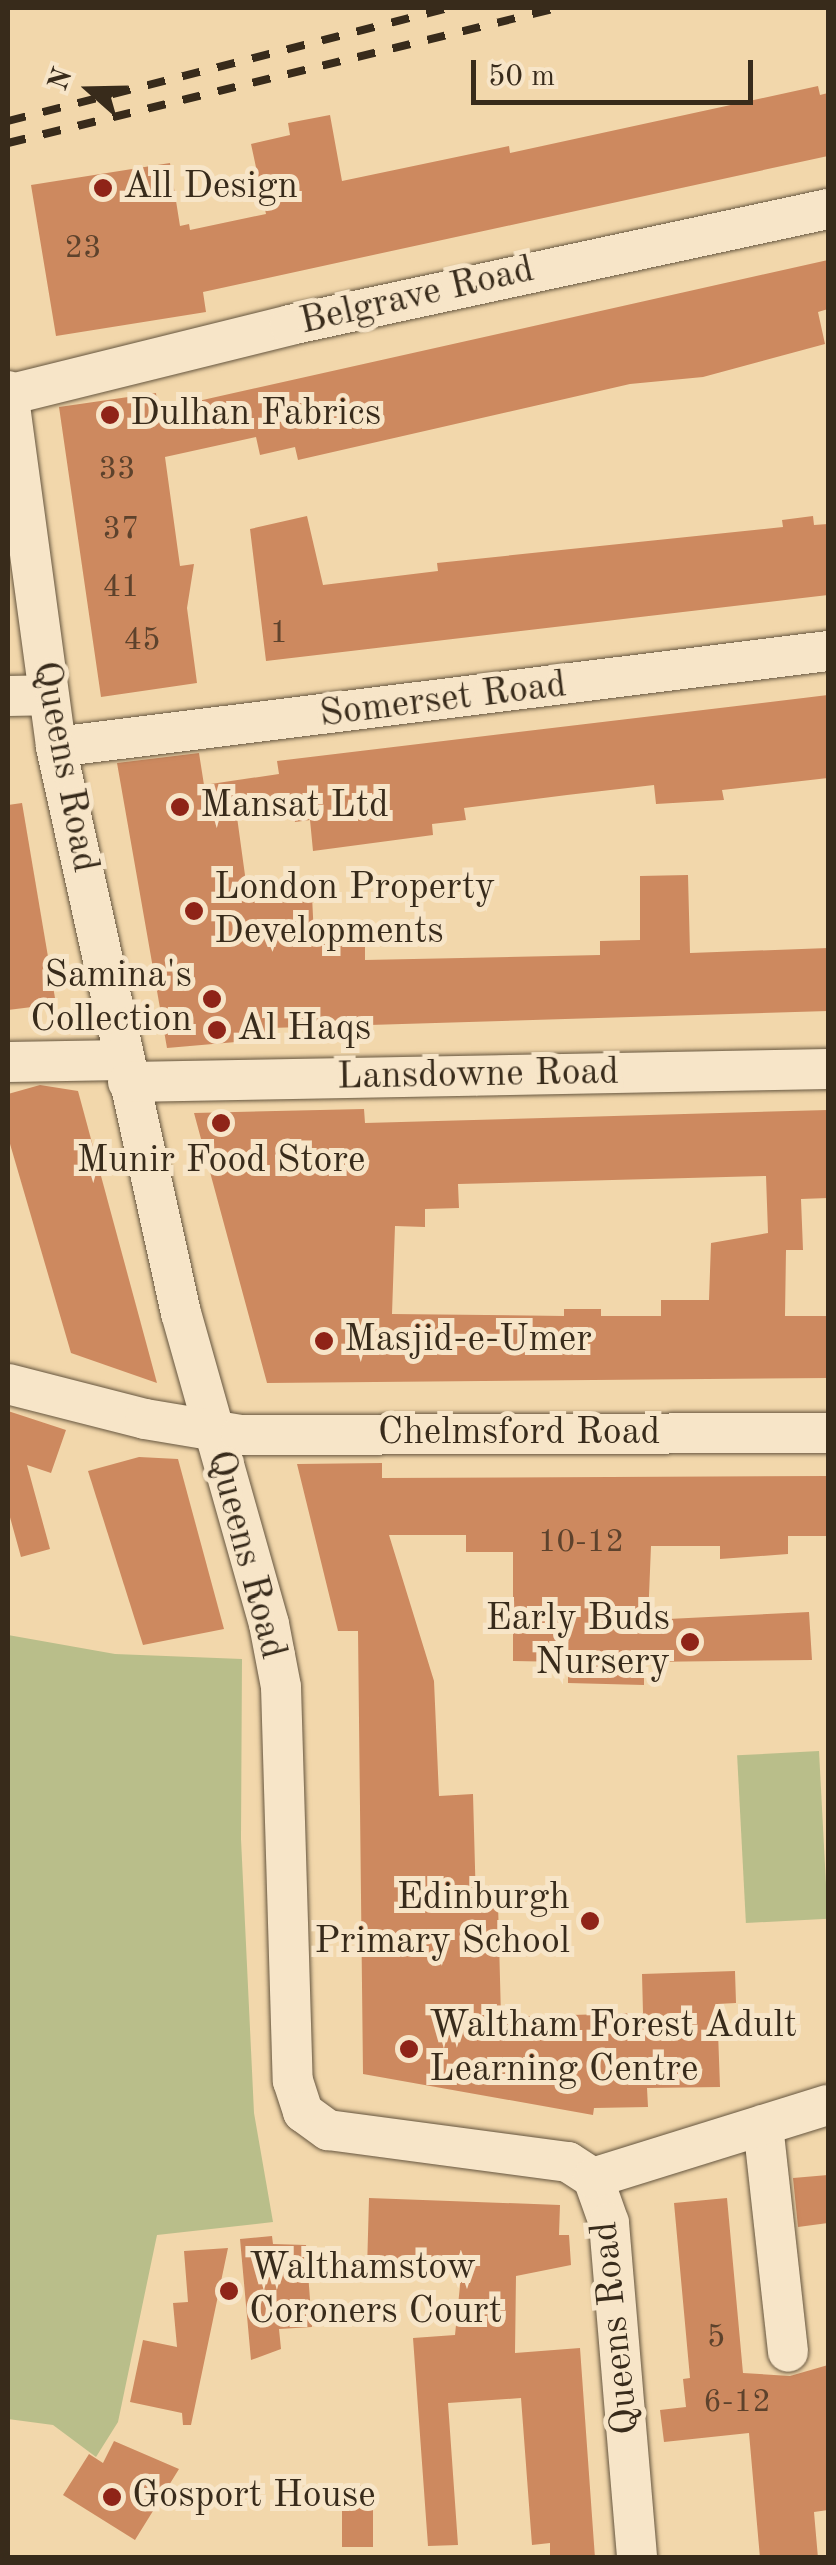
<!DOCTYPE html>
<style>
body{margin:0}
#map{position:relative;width:836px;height:2565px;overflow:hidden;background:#f2d7ab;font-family:"Old Standard TT",serif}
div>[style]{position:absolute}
.green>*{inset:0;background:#b9be8a;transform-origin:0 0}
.building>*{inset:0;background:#cd895f;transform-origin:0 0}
.roads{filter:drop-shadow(0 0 2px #66563f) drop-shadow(0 0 2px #66563f)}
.minor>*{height:40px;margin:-20px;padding:0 20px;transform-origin:20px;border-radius:20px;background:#f7e5c8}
.rail>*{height:8px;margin-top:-4px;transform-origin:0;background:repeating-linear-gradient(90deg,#382b1b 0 18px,transparent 0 36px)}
.dots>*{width:28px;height:28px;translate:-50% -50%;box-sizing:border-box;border:5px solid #f7e5c8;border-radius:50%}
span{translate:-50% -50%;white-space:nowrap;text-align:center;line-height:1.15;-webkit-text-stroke:10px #f7e5c8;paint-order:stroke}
.number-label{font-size:32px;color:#5d422c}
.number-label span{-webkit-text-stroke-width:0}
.poi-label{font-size:38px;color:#382b1b}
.left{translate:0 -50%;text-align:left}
.right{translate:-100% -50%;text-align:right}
.street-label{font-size:38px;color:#382b1b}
.frame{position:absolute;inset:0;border:10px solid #382b1b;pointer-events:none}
.north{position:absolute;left:40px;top:40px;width:100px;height:100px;-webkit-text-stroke:8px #f7e5c8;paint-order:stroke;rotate:290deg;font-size:28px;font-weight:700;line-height:40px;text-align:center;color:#382b1b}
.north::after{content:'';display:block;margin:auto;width:35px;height:45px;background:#382b1b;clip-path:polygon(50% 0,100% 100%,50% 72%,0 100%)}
.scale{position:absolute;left:471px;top:60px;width:282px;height:45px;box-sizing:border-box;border:5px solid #382b1b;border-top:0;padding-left:12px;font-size:30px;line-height:35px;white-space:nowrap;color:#382b1b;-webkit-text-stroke:8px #f7e5c8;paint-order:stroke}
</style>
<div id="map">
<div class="green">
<div style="clip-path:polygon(8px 1635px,115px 1654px,242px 1659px,241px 1839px,254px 2113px,273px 2222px,157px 2235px,118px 2422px,96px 2457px,53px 2425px,8px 2419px)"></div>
<div style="left:819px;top:1751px;width:168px;height:82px;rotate:87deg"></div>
</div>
<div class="building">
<div style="clip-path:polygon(818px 86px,820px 95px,828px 93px,828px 156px,203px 292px,206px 312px,56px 336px,31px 185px,170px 163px,180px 226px,189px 224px,190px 230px,266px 214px,251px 144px,290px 135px,288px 123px,330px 115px,342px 181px,509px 146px,510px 153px)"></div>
<div style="clip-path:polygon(828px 260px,828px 309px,818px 312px,825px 344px,703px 377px,630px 384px,298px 460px,295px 447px,260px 455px,256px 437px,165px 457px,180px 566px,194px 564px,187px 608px,197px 683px,101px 697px,59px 407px,156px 393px,158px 410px)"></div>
<div style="clip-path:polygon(307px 516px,323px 585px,438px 571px,437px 563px,783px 527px,782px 520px,813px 516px,814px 525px,828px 524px,828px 595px,266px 661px,250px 529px)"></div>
<div style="clip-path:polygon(828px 695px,828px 778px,722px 790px,724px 800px,656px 804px,654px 785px,567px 795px,464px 808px,466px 820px,432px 824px,433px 835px,313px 851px,310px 820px,295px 822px,293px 808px,237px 817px,248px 897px,312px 896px,314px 937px,365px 935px,365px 960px,600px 955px,600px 941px,640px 940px,640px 876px,688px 875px,690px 953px,828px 948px,828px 1011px,270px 1028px,272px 1039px,167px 1048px,117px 763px,199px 753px,204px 785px,279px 774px,277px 761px)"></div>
<div style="clip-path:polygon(22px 803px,56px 1004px,8px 1010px,8px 805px)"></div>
<div style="clip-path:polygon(40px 1085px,78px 1091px,157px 1383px,71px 1353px,8px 1137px,8px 1094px)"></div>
<div style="clip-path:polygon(evenodd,364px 1109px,365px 1123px,828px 1110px,828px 1198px,801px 1199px,803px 1250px,786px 1250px,785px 1316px,828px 1316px,828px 1378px,267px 1383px,194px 1113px,364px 1109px,766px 1176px,768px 1233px,711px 1243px,709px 1300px,661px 1300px,661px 1316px,601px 1316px,601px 1309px,564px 1309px,564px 1316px,392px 1314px,395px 1226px,425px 1227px,425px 1209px,459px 1208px,458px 1184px,766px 1176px)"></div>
<div style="clip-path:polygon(8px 1411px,66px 1430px,51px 1473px,27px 1465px,50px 1549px,21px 1557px,8px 1510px)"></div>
<div style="clip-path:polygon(139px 1457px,178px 1459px,224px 1629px,143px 1645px,88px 1471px)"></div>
<div style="clip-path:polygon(382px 1463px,382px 1478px,828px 1476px,828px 1536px,788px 1536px,788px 1554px,720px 1559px,720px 1546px,651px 1546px,648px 1620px,809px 1612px,812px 1660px,644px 1662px,644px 1685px,568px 1683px,568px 1662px,513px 1661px,513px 1552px,466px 1552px,466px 1535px,389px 1535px,434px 1681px,439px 1796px,473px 1794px,476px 1904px,498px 1903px,501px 2017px,643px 2013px,642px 1974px,735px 1971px,736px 2003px,717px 2004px,720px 2087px,647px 2088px,648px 2107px,594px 2108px,593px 2115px,363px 2074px,358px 1631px,338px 1631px,297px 1464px)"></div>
<div style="clip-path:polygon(828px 2175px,828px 2223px,798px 2227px,793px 2178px)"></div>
<div style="clip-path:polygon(369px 2198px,560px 2205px,559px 2235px,569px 2235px,571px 2265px,516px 2276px,515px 2353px,580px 2348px,595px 2558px,550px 2558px,550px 2543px,532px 2545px,521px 2398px,448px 2403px,458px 2545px,428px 2546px,413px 2338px,455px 2335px,462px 2266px,398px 2263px,398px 2271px,367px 2270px)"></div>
<div style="clip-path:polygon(727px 2198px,743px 2373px,790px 2376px,828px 2365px,828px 2510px,814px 2512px,818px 2558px,760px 2558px,749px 2433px,664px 2442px,660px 2410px,686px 2407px,683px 2379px,690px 2378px,674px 2203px)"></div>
<div style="clip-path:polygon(272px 2236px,273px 2244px,306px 2245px,312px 2327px,279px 2329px,281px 2349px,251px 2360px,240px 2239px)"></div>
<div style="clip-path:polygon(228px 2248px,191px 2425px,183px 2425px,182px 2413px,130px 2402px,143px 2340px,177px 2347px,173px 2303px,188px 2302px,184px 2251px)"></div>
<div style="clip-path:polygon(114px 2441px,179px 2469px,135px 2540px,63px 2495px,89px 2454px,103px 2463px)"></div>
<div style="left:342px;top:2485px;width:31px;height:62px"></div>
</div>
<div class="roads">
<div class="minor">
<div style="left:8px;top:391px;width:359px;rotate:82.3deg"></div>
<div style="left:56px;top:747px;width:580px;rotate:77.55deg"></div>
<div style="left:181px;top:1313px;width:323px;rotate:74.2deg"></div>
<div style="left:269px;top:1624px;width:64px;rotate:79.2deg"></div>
<div style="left:281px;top:1687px;width:394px;rotate:88.3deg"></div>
<div style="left:293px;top:2081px;width:33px;rotate:72deg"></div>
<div style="left:303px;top:2112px;width:31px;rotate:36deg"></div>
<div style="left:328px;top:2130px;width:242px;rotate:7.6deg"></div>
<div style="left:568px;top:2162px;width:30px;rotate:33deg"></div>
<div style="left:593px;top:2178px;width:48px;rotate:70.4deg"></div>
<div style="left:609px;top:2223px;width:336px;rotate:85.2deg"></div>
<div style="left:8px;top:395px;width:291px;rotate:-13.9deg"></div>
<div style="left:290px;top:325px;width:550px;rotate:-12.17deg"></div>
<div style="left:8px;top:696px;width:39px;rotate:-1deg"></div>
<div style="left:56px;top:747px;width:778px;rotate:-7.09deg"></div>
<div style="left:8px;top:1062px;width:116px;rotate:-1deg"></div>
<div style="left:128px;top:1082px;width:700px;rotate:-1.06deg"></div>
<div style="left:8px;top:1384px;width:141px;rotate:14.3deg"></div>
<div style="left:145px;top:1419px;width:97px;rotate:9.5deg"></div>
<div style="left:241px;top:1435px;width:587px;rotate:-0.2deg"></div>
<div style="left:763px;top:2125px;width:228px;rotate:83.7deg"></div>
<div style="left:593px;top:2178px;width:246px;rotate:-17.3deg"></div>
</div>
</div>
<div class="rail">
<div style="left:8px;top:121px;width:454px;rotate:-14.4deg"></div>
<div style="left:8px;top:143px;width:565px;rotate:-13.82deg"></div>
</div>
<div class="dots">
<div style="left:103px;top:188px;background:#8f2418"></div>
<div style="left:110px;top:415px;background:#8f2418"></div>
<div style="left:180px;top:807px;background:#8f2418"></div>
<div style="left:194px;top:911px;background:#8f2418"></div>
<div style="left:212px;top:999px;background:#8f2418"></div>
<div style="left:217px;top:1030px;background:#8f2418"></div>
<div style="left:221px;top:1123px;background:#8f2418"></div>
<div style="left:324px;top:1341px;background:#8f2418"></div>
<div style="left:690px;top:1642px;background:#8f2418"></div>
<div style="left:590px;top:1921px;background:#8f2418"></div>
<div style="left:409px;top:2049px;background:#8f2418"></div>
<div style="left:229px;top:2291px;background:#8f2418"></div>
<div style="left:112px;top:2497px;background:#8f2418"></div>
</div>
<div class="number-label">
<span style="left:83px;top:249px">23</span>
<span style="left:117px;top:470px">33</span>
<span style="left:121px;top:530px">37</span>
<span style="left:121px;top:588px">41</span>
<span style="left:279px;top:634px">1</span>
<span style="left:142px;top:641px">45</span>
<span style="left:581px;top:1543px">10-12</span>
<span style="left:716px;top:2338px">5</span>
<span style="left:737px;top:2403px">6-12</span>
</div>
<div class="poi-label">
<span class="left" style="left:123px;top:188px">All Design</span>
<span class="left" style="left:130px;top:415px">Dulhan Fabrics</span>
<span class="left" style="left:200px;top:807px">Mansat Ltd</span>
<span class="left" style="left:214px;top:911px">London Property<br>Developments</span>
<span class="right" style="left:192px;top:999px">Samina's<br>Collection</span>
<span class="left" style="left:237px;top:1030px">Al Haqs</span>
<span style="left:221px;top:1162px">Munir Food Store</span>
<span class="left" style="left:344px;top:1341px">Masjid-e-Umer</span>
<span class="right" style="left:670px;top:1642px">Early Buds<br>Nursery</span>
<span class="right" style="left:570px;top:1921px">Edinburgh<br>Primary School</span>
<span class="left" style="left:429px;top:2049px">Waltham Forest Adult<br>Learning Centre</span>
<span class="left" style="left:249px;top:2291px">Walthamstow<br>Coroners Court</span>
<span class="left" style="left:132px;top:2497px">Gosport House</span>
</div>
<div class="street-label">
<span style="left:417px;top:297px;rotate:-13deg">Belgrave Road</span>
<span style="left:443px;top:701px;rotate:-7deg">Somerset Road</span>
<span style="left:64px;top:767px;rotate:79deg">Queens Road</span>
<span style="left:478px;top:1076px;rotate:-1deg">Lansdowne Road</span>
<span style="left:519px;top:1434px">Chelmsford Road</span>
<span style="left:245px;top:1555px;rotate:75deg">Queens Road</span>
<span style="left:617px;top:2328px;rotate:-96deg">Queens Road</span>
</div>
<div class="frame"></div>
<div class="north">N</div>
<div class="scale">50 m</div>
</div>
